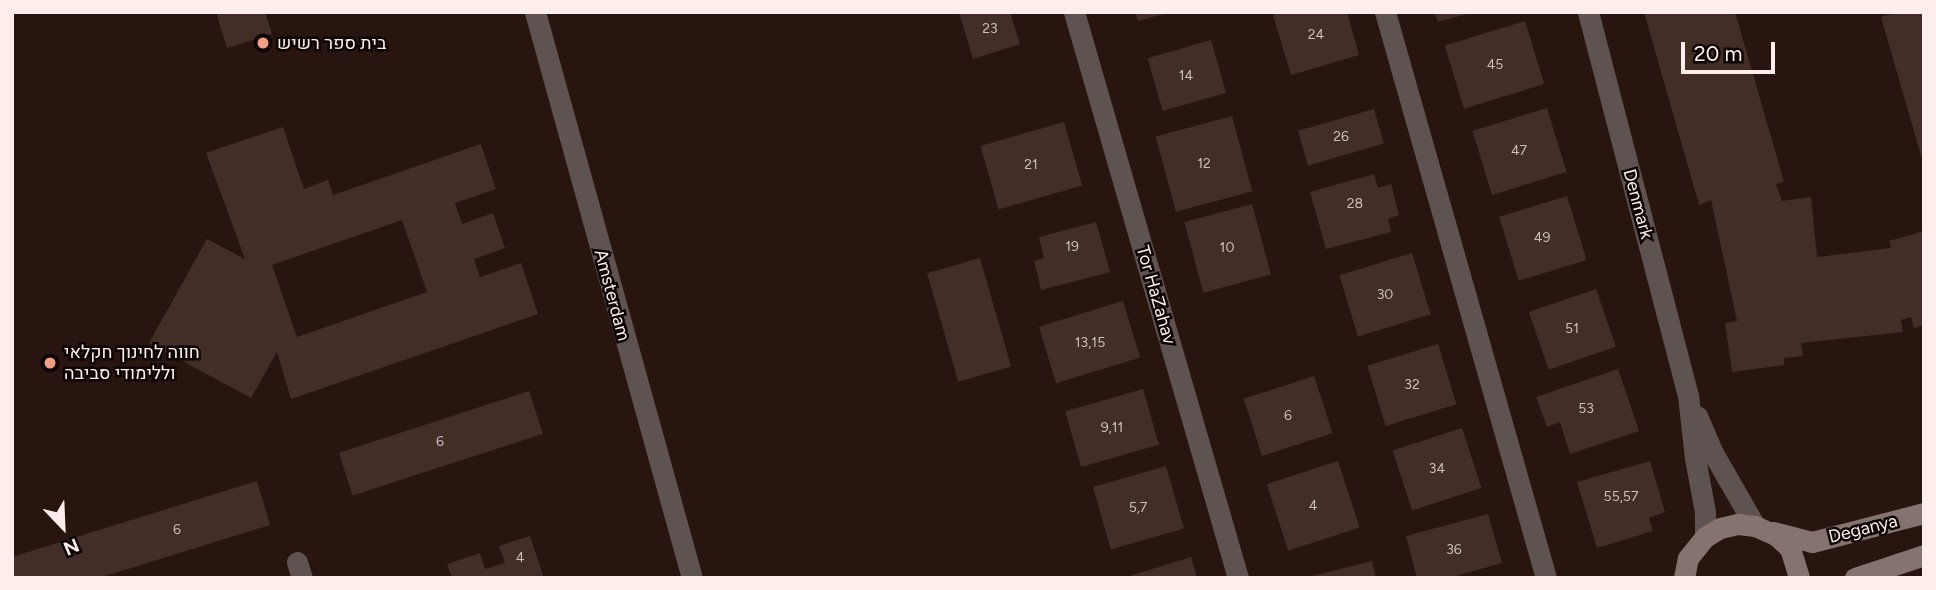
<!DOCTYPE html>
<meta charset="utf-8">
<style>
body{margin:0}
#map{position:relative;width:1936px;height:590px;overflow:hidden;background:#28150f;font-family:Figtree,Heebo,sans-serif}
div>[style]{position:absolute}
.building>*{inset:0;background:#432e27;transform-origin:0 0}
.street>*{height:21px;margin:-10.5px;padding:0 10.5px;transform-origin:10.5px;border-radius:10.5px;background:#5e5350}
.secondary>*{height:21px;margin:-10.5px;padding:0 10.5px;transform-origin:10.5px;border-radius:10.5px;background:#84736e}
.dots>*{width:19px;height:19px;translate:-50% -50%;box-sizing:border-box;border:4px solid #0b0403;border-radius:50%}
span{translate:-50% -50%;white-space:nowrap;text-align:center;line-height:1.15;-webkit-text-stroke:5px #0b0403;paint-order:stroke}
.number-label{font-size:14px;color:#cebeb9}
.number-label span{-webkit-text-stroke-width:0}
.poi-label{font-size:18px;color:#fdeeea}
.left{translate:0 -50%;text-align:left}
.street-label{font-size:18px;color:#fdeeea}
.frame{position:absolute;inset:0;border:14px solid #fdeeea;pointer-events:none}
.north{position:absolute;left:28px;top:492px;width:70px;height:70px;-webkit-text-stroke:5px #0b0403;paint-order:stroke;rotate:157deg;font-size:19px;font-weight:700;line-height:28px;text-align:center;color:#fdeeea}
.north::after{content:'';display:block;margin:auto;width:24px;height:32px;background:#fdeeea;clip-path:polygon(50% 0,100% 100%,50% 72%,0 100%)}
.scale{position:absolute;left:1681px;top:42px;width:94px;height:32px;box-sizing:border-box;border:4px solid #fdeeea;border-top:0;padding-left:9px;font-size:21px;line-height:24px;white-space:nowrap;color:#fdeeea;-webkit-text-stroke:5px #0b0403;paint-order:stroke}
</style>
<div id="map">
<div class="building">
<div style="clip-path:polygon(216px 12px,265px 12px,272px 34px,227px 48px)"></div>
<div style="clip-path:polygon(959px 12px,1010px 12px,1020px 44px,973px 59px)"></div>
<div style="clip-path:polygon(1135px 12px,1168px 12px,1168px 13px,1138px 21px)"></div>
<div style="clip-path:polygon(1283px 12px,1347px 12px,1359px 55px,1291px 75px,1273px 15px)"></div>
<div style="clip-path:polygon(1434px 12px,1470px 12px,1470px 13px,1438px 22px)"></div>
<div style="clip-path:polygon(1644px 12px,1735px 12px,1784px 182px,1776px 184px,1782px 201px,1811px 197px,1817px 257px,1891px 248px,1889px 241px,1924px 231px,1924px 325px,1914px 328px,1911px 317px,1901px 320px,1903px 332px,1801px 343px,1803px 356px,1784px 358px,1784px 365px,1732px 372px,1725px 323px,1737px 321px,1711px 200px,1699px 205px)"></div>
<div style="clip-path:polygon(1899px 12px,1924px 12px,1924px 166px,1881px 17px)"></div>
<div style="left:1525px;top:21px;width:66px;height:84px;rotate:73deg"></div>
<div style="left:1211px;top:40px;width:55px;height:66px;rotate:74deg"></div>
<div style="left:1547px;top:108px;width:67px;height:78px;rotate:73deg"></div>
<div style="left:1374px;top:109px;width:36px;height:79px;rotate:74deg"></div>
<div style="left:1232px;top:116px;width:78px;height:79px;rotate:75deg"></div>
<div style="left:1064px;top:122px;width:66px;height:87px;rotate:74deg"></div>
<div style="clip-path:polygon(evenodd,283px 127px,304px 189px,328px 180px,333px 195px,481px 144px,496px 189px,455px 203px,462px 224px,493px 213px,505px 248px,474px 259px,480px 277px,521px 263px,538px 314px,291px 399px,277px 352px,251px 398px,149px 343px,207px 239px,245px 259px,206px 153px,283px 127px,402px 220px,427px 292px,297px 337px,272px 265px,402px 220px)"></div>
<div style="clip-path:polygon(1374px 174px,1378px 188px,1391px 184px,1399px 215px,1388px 219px,1391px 232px,1326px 249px,1310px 192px)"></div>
<div style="left:1567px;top:196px;width:67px;height:71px;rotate:73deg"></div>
<div style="left:1252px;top:204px;width:73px;height:70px;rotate:75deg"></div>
<div style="clip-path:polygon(1096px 222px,1110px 272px,1041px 290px,1034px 261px,1044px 258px,1039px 237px)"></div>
<div style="left:1412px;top:253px;width:64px;height:76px;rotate:73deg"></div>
<div style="left:980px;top:258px;width:113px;height:55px;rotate:74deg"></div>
<div style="left:1596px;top:289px;width:61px;height:71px;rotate:71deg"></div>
<div style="left:1123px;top:301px;width:59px;height:88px;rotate:73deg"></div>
<div style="left:1438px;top:344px;width:63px;height:74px;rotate:73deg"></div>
<div style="clip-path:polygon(1618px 369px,1639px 431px,1570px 454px,1560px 422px,1547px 427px,1536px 397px)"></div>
<div style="left:1314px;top:376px;width:60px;height:74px;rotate:72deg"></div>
<div style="left:1143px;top:389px;width:58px;height:81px;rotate:74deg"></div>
<div style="left:529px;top:391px;width:45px;height:200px;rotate:72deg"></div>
<div style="left:1462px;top:428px;width:63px;height:73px;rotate:72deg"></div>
<div style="left:1338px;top:461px;width:70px;height:75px;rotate:72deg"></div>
<div style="clip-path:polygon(1650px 461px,1665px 512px,1649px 518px,1653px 531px,1597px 548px,1577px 482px)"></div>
<div style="left:1166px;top:466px;width:65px;height:76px;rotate:74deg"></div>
<div style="clip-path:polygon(257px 481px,270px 525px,99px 578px,12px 578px,12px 557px)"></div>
<div style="clip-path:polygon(1488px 514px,1502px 563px,1449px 578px,1417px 578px,1406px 536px)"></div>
<div style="clip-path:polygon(530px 536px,544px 578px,452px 578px,447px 564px,480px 553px,485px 569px,505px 563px,499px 546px)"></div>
<div style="clip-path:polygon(1191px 557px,1197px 578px,1126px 578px,1126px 577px)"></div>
<div style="clip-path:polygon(1372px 561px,1376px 578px,1308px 578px,1308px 577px)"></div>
</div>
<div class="street">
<div style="left:535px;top:12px;width:587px;rotate:74.5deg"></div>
<div style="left:1074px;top:12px;width:589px;rotate:73.84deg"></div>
<div style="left:1385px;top:12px;width:588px;rotate:74.12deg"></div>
<div style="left:1588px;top:12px;width:396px;rotate:75.4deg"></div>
<div style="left:1688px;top:395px;width:63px;rotate:83.7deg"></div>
<div style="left:1695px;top:458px;width:55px;rotate:79.5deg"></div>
<div style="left:1705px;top:512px;width:25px;rotate:90deg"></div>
<div style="left:1697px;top:416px;width:40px;rotate:66.6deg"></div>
<div style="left:1713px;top:453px;width:84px;rotate:60.1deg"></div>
<div style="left:297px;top:562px;width:17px;rotate:73deg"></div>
</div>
<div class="secondary">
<div style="left:1773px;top:532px;width:40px;rotate:14.4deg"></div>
<div style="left:1812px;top:542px;width:116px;rotate:-14.5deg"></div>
<div style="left:1684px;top:578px;width:20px;rotate:-79deg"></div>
<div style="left:1688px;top:558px;width:27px;rotate:-51deg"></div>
<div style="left:1705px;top:537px;width:17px;rotate:-31deg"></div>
<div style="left:1720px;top:528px;width:18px;rotate:-13deg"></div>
<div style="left:1738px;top:524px;width:17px;rotate:7deg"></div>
<div style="left:1755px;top:526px;width:24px;rotate:24deg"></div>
<div style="left:1777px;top:536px;width:18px;rotate:43deg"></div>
<div style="left:1790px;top:548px;width:31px;rotate:73deg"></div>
<div style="left:1855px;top:578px;width:73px;rotate:-18.4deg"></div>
</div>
<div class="dots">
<div style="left:263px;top:43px;background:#f39f84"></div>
<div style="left:50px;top:363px;background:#f39f84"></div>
</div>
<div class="number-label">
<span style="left:990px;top:29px">23</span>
<span style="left:1316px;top:35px">24</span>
<span style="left:1495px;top:65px">45</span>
<span style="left:1186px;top:76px">14</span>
<span style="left:1341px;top:137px">26</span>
<span style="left:1519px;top:151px">47</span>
<span style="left:1204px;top:164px">12</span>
<span style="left:1031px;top:165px">21</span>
<span style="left:1355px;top:204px">28</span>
<span style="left:1542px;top:238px">49</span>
<span style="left:1072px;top:247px">19</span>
<span style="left:1227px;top:248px">10</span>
<span style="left:1385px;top:295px">30</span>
<span style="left:1572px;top:329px">51</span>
<span style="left:1090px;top:343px">13,15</span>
<span style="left:1412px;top:385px">32</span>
<span style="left:1586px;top:409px">53</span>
<span style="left:1288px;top:416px">6</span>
<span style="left:1112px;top:428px">9,11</span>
<span style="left:440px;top:442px">6</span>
<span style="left:1437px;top:469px">34</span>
<span style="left:1621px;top:497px">55,57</span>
<span style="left:1313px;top:506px">4</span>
<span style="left:1138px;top:508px">5,7</span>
<span style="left:177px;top:530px">6</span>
<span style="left:1454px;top:550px">36</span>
<span style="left:520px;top:558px">4</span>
</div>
<div class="poi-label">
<span class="left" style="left:277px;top:43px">בית ספר רשיש</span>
<span class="left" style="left:64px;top:363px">חווה לחינוך חקלאי<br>וללימודי סביבה</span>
</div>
<div class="street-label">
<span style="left:1638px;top:204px;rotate:75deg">Denmark</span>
<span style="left:612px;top:295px;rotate:75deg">Amsterdam</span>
<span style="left:1156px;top:295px;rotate:74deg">Tor HaZahav</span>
<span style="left:1863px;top:529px;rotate:-14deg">Deganya</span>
</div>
<div class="frame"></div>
<div class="north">N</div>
<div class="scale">20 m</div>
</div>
